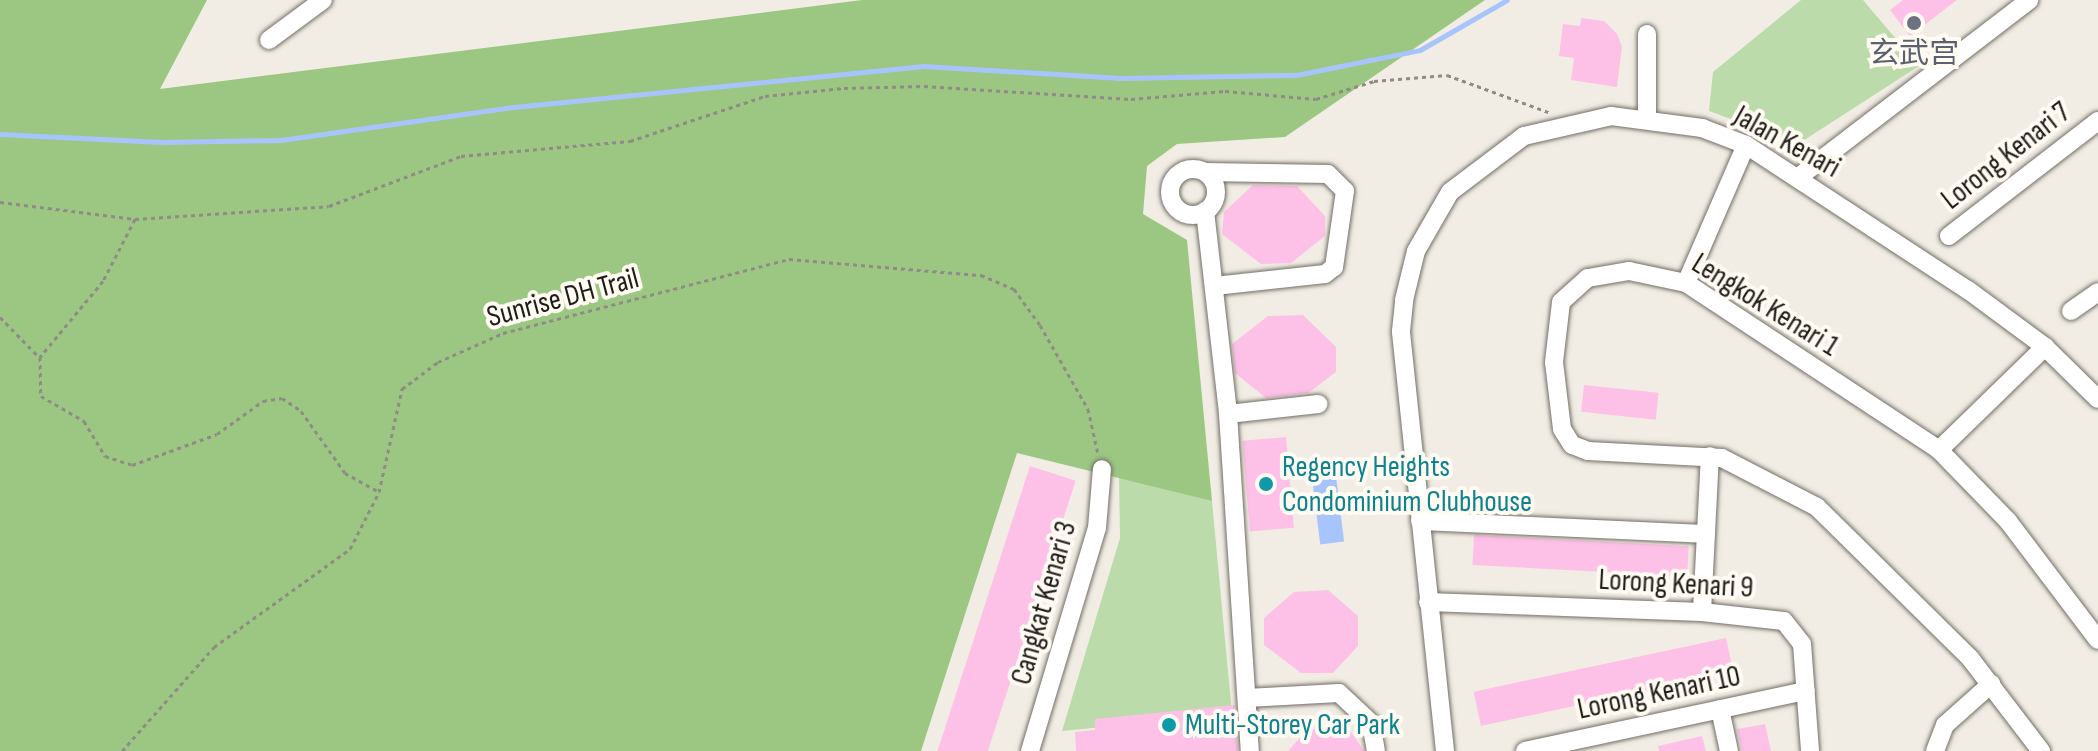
<!DOCTYPE html>
<meta charset="utf-8">
<style>
body{margin:0}
#map{position:relative;width:2098px;height:751px;overflow:hidden;background:#f2ede4;font-family:"Sofia Sans Condensed","Noto Sans SC",sans-serif}
div>[style]{position:absolute}
.green>*{inset:0;background:#bbdbaa}
.forest>*{inset:0;background:#9bc782}
.water>*{inset:0;background:#a7c5fc;transform-origin:0 0}
.stream>*{height:5px;margin:-2.5px;padding:0 2.5px;transform-origin:2.5px;border-radius:2.5px;background:#a7c5fc}
.building>*{inset:0;background:#fdc1e7;transform-origin:0 0}
.path>*{height:3px;margin-top:-1.5px;transform-origin:0;background:repeating-linear-gradient(90deg,#8f8b85 0 4px,transparent 0 8px)}
.roads{filter:drop-shadow(0 0 2px #716e66) drop-shadow(0 0 2px #716e66)}
.minor>*{height:18px;margin:-9px;padding:0 9px;transform-origin:9px;border-radius:9px;background:#fff}
.minor>.ring{margin:-9px;padding:0;box-sizing:content-box;background:none;border:18px solid #fff;border-radius:50%}
.dots>*{width:22px;height:22px;translate:-50% -50%;box-sizing:border-box;border:4px solid #fffbf2;border-radius:50%}
span{translate:-50% -50%;white-space:nowrap;text-align:center;line-height:1.15;-webkit-text-stroke:8px #fffbf2;paint-order:stroke}
.worship-label{font-size:30px;color:#5b616d}
.street-label{font-size:30px;color:#1f1d1a}
.culture-label{font-size:30px;color:#0d838f}
.left{translate:0 -50%;text-align:left}
</style>
<div id="map">
<div class="green">
<div style="clip-path:polygon(1801px 0,1863px 0,1919px 66px,1798px 144px,1709px 111px,1713px 72px)"></div>
<div style="clip-path:polygon(1119px 476px,1212px 501px,1232px 714px,1062px 731px,1120px 538px)"></div>
</div>
<div class="forest">
<div style="clip-path:polygon(0 0,207px 0,160px 89px,862px 0,1485px 0,1285px 137px,1177px 144px,1147px 166px,1143px 214px,1187px 240px,1212px 501px,1017px 453px,921px 751px,0 751px)"></div>
</div>
<div class="water">
<div style="left:1336px;top:476px;width:66px;height:24px;rotate:83deg"></div>
</div>
<div class="stream">
<div style="left:0;top:134px;width:162px;rotate:2.8deg"></div>
<div style="left:162px;top:142px;width:119px;rotate:-1deg"></div>
<div style="left:281px;top:140px;width:235px;rotate:-8.1deg"></div>
<div style="left:514px;top:107px;width:412px;rotate:-5.7deg"></div>
<div style="left:924px;top:66px;width:194px;rotate:3.5deg"></div>
<div style="left:1118px;top:78px;width:178px;rotate:-1deg"></div>
<div style="left:1296px;top:75px;width:126px;rotate:-11.4deg"></div>
<div style="left:1420px;top:50px;width:100px;rotate:-29.9deg"></div>
</div>
<div class="building">
<div style="clip-path:polygon(1903px 0,1957px 0,1910px 36px,1890px 10px)"></div>
<div style="clip-path:polygon(1581px 18px,1604px 21px,1617px 34px,1622px 47px,1617px 87px,1571px 80px,1574px 58px,1559px 56px,1563px 24px,1580px 26px)"></div>
<div style="clip-path:polygon(1253px 185px,1297px 186px,1325px 216px,1325px 236px,1291px 263px,1261px 264px,1222px 234px,1224px 212px)"></div>
<div style="clip-path:polygon(1303px 315px,1336px 347px,1336px 372px,1308px 393px,1266px 398px,1235px 373px,1232px 344px,1268px 316px)"></div>
<div style="left:1584px;top:385px;width:75px;height:27px;rotate:6deg"></div>
<div style="left:1286px;top:437px;width:91px;height:44px;rotate:85deg"></div>
<div style="left:1030px;top:466px;width:48px;height:300px;rotate:18deg"></div>
<div style="left:1474px;top:535px;width:215px;height:30px;rotate:3deg"></div>
<div style="clip-path:polygon(1328px 590px,1358px 616px,1358px 646px,1333px 673px,1301px 673px,1264px 645px,1264px 618px,1294px 592px)"></div>
<div style="left:1726px;top:638px;width:35px;height:258px;rotate:78deg"></div>
<div style="clip-path:polygon(1235px 705px,1238px 751px,1076px 751px,1075px 732px,1095px 730px,1095px 719px)"></div>
<div style="clip-path:polygon(1313px 723px,1345px 723px,1364px 751px,1288px 751px)"></div>
<div style="clip-path:polygon(1765px 724px,1771px 751px,1742px 751px,1737px 729px)"></div>
<div style="clip-path:polygon(1702px 736px,1706px 751px,1659px 751px,1658px 746px)"></div>
</div>
<div class="path">
<div style="left:0;top:202px;width:136px;rotate:7.2deg"></div>
<div style="left:135px;top:219px;width:194px;rotate:-3.8deg"></div>
<div style="left:329px;top:206px;width:141px;rotate:-20.7deg"></div>
<div style="left:461px;top:156px;width:170px;rotate:-5.1deg"></div>
<div style="left:630px;top:141px;width:142px;rotate:-18.4deg"></div>
<div style="left:765px;top:96px;width:79px;rotate:-5.8deg"></div>
<div style="left:844px;top:88px;width:80px;rotate:-1.4deg"></div>
<div style="left:924px;top:86px;width:207px;rotate:3.6deg"></div>
<div style="left:1131px;top:99px;width:94px;rotate:-4.9deg"></div>
<div style="left:1225px;top:91px;width:91px;rotate:5deg"></div>
<div style="left:1316px;top:99px;width:61px;rotate:-17.2deg"></div>
<div style="left:1374px;top:81px;width:73px;rotate:-4.7deg"></div>
<div style="left:1447px;top:75px;width:111px;rotate:20.1deg"></div>
<div style="left:135px;top:219px;width:70px;rotate:117.3deg"></div>
<div style="left:103px;top:281px;width:99px;rotate:129.7deg"></div>
<div style="left:40px;top:357px;width:39px;rotate:89deg"></div>
<div style="left:41px;top:396px;width:50px;rotate:30.2deg"></div>
<div style="left:84px;top:421px;width:41px;rotate:59deg"></div>
<div style="left:105px;top:456px;width:28px;rotate:18deg"></div>
<div style="left:132px;top:465px;width:90px;rotate:-20deg"></div>
<div style="left:217px;top:434px;width:57px;rotate:-35.7deg"></div>
<div style="left:263px;top:401px;width:19px;rotate:-9deg"></div>
<div style="left:282px;top:398px;width:23px;rotate:34deg"></div>
<div style="left:301px;top:411px;width:76px;rotate:54.6deg"></div>
<div style="left:345px;top:473px;width:39px;rotate:29deg"></div>
<div style="left:0;top:317px;width:56px;rotate:45.7deg"></div>
<div style="left:122px;top:751px;width:139px;rotate:-48.5deg"></div>
<div style="left:214px;top:647px;width:168px;rotate:-35.8deg"></div>
<div style="left:350px;top:549px;width:64px;rotate:-63deg"></div>
<div style="left:379px;top:492px;width:106px;rotate:-77.4deg"></div>
<div style="left:402px;top:389px;width:45px;rotate:-36.9deg"></div>
<div style="left:438px;top:362px;width:71px;rotate:-24deg"></div>
<div style="left:503px;top:333px;width:295px;rotate:-14.5deg"></div>
<div style="left:789px;top:259px;width:193px;rotate:4.8deg"></div>
<div style="left:981px;top:275px;width:36px;rotate:23deg"></div>
<div style="left:1014px;top:289px;width:44px;rotate:54.2deg"></div>
<div style="left:1040px;top:325px;width:97px;rotate:60.3deg"></div>
<div style="left:1088px;top:409px;width:46px;rotate:77.5deg"></div>
</div>
<div class="roads">
<div class="minor">
<div style="left:1647px;top:34px;width:83px;rotate:90deg"></div>
<div style="left:269px;top:40px;width:67px;rotate:-36.5deg"></div>
<div class="ring" style="left:1170px;top:169px;width:28px;height:28px"></div>
<div style="left:1205px;top:172px;width:123px;rotate:0.9deg"></div>
<div style="left:1328px;top:174px;width:24px;rotate:45deg"></div>
<div style="left:1345px;top:191px;width:77px;rotate:98.2deg"></div>
<div style="left:1334px;top:267px;width:11px;rotate:142deg"></div>
<div style="left:1325px;top:274px;width:111px;rotate:173.8deg"></div>
<div style="left:1800px;top:176px;width:289px;rotate:-37.5deg"></div>
<div style="left:1205px;top:211px;width:204px;rotate:83.5deg"></div>
<div style="left:1228px;top:414px;width:338px;rotate:86.3deg"></div>
<div style="left:1949px;top:236px;width:188px;rotate:-37.7deg"></div>
<div style="left:1686px;top:283px;width:150px;rotate:-66.5deg"></div>
<div style="left:2071px;top:311px;width:33px;rotate:-35deg"></div>
<div style="left:1228px;top:414px;width:91px;rotate:-6.3deg"></div>
<div style="left:1939px;top:450px;width:148px;rotate:-44.2deg"></div>
<div style="left:1420px;top:521px;width:286px;rotate:2.6deg"></div>
<div style="left:1428px;top:602px;width:274px;rotate:2.1deg"></div>
<div style="left:1702px;top:612px;width:82px;rotate:6.3deg"></div>
<div style="left:1784px;top:621px;width:29px;rotate:52deg"></div>
<div style="left:1802px;top:644px;width:107px;rotate:85.7deg"></div>
<div style="left:1702px;top:612px;width:156px;rotate:-87.1deg"></div>
<div style="left:1247px;top:698px;width:92px;rotate:-3.1deg"></div>
<div style="left:1339px;top:693px;width:44px;rotate:43.2deg"></div>
<div style="left:1371px;top:723px;width:28px;rotate:80deg"></div>
<div style="left:1720px;top:709px;width:43px;rotate:77.9deg"></div>
<div style="left:1030px;top:751px;width:233px;rotate:-73.3deg"></div>
<div style="left:1097px;top:528px;width:59px;rotate:-85.2deg"></div>
<div style="left:1445px;top:751px;width:422px;rotate:-96deg"></div>
<div style="left:1401px;top:331px;width:31px;rotate:-84deg"></div>
<div style="left:1404px;top:300px;width:50px;rotate:-76.2deg"></div>
<div style="left:1416px;top:251px;width:68px;rotate:-60deg"></div>
<div style="left:1450px;top:192px;width:93px;rotate:-37.1deg"></div>
<div style="left:1524px;top:136px;width:89px;rotate:-12.9deg"></div>
<div style="left:1611px;top:116px;width:92px;rotate:7.5deg"></div>
<div style="left:1702px;top:128px;width:47px;rotate:21.1deg"></div>
<div style="left:1746px;top:145px;width:265px;rotate:33.2deg"></div>
<div style="left:1968px;top:290px;width:96px;rotate:36.5deg"></div>
<div style="left:2045px;top:347px;width:74px;rotate:44.5deg"></div>
<div style="left:1525px;top:751px;width:287px;rotate:-12.1deg"></div>
<div style="left:1935px;top:751px;width:28px;rotate:-69deg"></div>
<div style="left:1945px;top:725px;width:62px;rotate:-41.7deg"></div>
<div style="left:2041px;top:751px;width:117px;rotate:-127.4deg"></div>
<div style="left:1970px;top:658px;width:215px;rotate:-135.4deg"></div>
<div style="left:1817px;top:507px;width:107px;rotate:-152.7deg"></div>
<div style="left:1722px;top:458px;width:134px;rotate:-177deg"></div>
<div style="left:1588px;top:451px;width:17px;rotate:-159deg"></div>
<div style="left:1572px;top:445px;width:19px;rotate:-122deg"></div>
<div style="left:1562px;top:429px;width:67px;rotate:-96.8deg"></div>
<div style="left:1554px;top:362px;width:60px;rotate:-83.3deg"></div>
<div style="left:1561px;top:302px;width:36px;rotate:-42deg"></div>
<div style="left:1588px;top:278px;width:42px;rotate:-9.7deg"></div>
<div style="left:1629px;top:271px;width:58px;rotate:11.9deg"></div>
<div style="left:1686px;top:283px;width:303px;rotate:33.4deg"></div>
<div style="left:1939px;top:450px;width:99px;rotate:45.8deg"></div>
<div style="left:2008px;top:521px;width:149px;rotate:52.9deg"></div>
</div>
</div>
<div class="dots">
<div style="left:1914px;top:23px;background:#6b7280"></div>
<div style="left:1266px;top:484px;background:#0f9aa8"></div>
<div style="left:1169px;top:725px;background:#0f9aa8"></div>
</div>
<div class="worship-label">
<span style="left:1914px;top:54px">玄武宫</span>
</div>
<div class="street-label">
<span style="left:1787px;top:142px;rotate:29deg">Jalan Kenari</span>
<span style="left:2006px;top:156px;rotate:-38deg">Lorong Kenari 7</span>
<span style="left:563px;top:298px;rotate:-15deg">Sunrise DH Trail</span>
<span style="left:1765px;top:305px;rotate:32deg">Lengkok Kenari 1</span>
<span style="left:1676px;top:584px;rotate:3deg">Lorong Kenari 9</span>
<span style="left:1044px;top:603px;rotate:-74deg">Cangkat Kenari 3</span>
<span style="left:1659px;top:693px;rotate:-12deg">Lorong Kenari 10</span>
</div>
<div class="culture-label">
<span class="left" style="left:1282px;top:484px">Regency Heights<br>Condominium Clubhouse</span>
<span class="left" style="left:1185px;top:725px">Multi-Storey Car Park</span>
</div>
</div>
